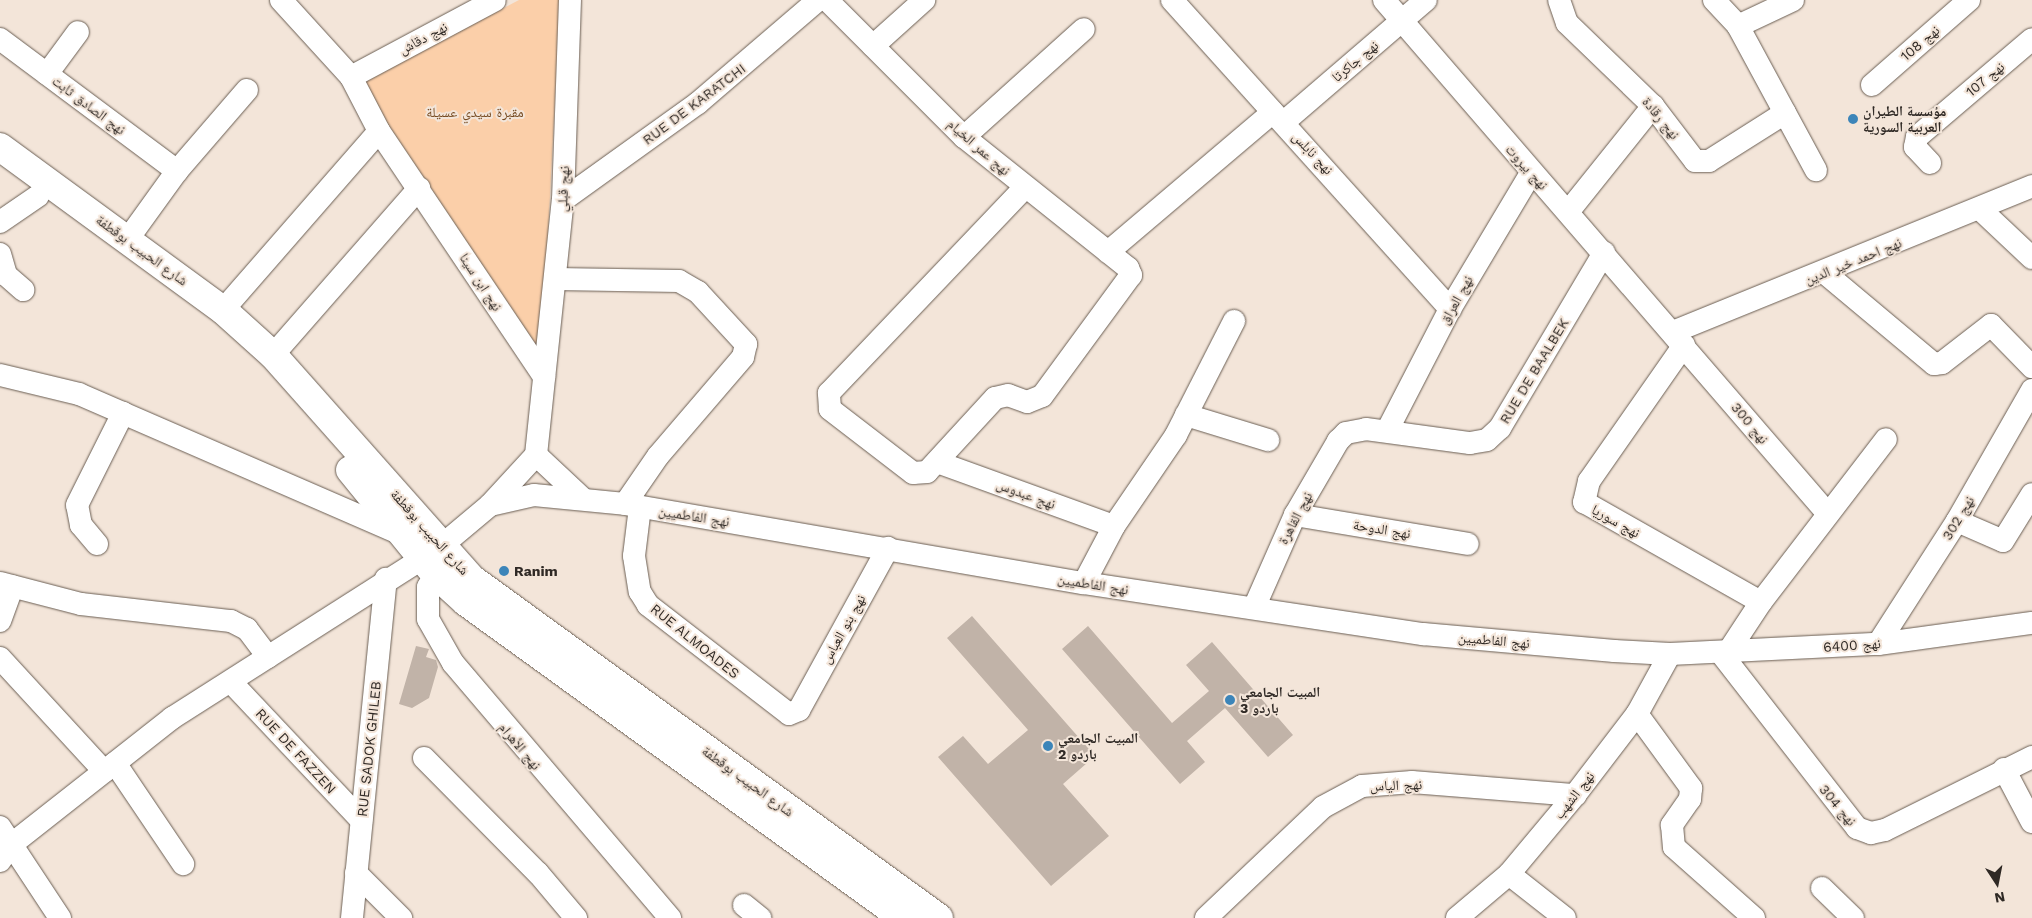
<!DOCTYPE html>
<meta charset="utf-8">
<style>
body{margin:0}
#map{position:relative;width:2032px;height:918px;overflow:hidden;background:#f3e5d9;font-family:"Work Sans","Noto Naskh Arabic",sans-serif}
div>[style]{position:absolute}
.green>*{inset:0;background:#fbcfa9}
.building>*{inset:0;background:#c1b3a8}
.roads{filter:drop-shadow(0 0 1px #6a5e53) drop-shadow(0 0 1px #6a5e53)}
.minor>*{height:22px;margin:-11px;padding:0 11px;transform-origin:11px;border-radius:11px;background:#fff}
.major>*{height:28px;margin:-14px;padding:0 14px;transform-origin:14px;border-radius:14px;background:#fff}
.dots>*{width:14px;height:14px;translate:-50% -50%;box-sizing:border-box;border:2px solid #f3e5d9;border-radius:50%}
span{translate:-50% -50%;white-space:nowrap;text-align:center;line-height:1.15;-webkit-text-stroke:4px #f3e5d9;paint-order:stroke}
.street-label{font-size:14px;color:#2f2925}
.poi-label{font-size:14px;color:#2f2925;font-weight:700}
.left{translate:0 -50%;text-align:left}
.park-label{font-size:14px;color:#764b22}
.north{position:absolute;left:1972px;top:858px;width:50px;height:50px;-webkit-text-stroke:4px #f3e5d9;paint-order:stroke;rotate:169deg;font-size:14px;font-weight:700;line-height:20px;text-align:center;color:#2f2925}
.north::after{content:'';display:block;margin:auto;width:18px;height:22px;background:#2f2925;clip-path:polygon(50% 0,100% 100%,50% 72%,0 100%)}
</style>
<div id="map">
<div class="green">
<div style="clip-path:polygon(519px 0,560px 0,542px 354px,360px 83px)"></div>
</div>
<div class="building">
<div style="clip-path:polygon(972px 616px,1095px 756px,1063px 784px,1109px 836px,1051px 886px,938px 757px,963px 736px,988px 764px,1028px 730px,947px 638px)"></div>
<div style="clip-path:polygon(1088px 626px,1172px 723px,1209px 691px,1186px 665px,1212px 642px,1293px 735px,1268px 757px,1225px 708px,1187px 741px,1205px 762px,1180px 784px,1062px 649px)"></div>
<div style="clip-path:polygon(416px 646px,429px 649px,426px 657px,436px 660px,438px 667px,429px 698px,412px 708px,399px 704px)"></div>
</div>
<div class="roads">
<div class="minor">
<div style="left:281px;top:0;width:104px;rotate:47.7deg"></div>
<div style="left:351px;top:77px;width:61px;rotate:62.6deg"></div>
<div style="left:379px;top:131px;width:296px;rotate:56.1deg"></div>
<div style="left:827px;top:0;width:194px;rotate:45deg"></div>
<div style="left:964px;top:137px;width:210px;rotate:38.6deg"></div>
<div style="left:1128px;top:268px;width:8px;rotate:67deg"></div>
<div style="left:1131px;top:275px;width:150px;rotate:126.3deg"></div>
<div style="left:1042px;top:396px;width:16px;rotate:158deg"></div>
<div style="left:1027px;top:402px;width:20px;rotate:-160deg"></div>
<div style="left:1008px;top:395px;width:13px;rotate:167deg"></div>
<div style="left:995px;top:398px;width:100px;rotate:132.6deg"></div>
<div style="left:927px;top:472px;width:14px;rotate:176deg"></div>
<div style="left:913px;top:473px;width:105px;rotate:-142.4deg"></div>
<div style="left:830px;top:409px;width:16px;rotate:-94deg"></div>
<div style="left:829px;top:393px;width:284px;rotate:-46.4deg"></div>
<div style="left:1172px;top:0;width:416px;rotate:48deg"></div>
<div style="left:1384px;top:0;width:679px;rotate:49.18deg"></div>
<div style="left:1559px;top:0;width:24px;rotate:71deg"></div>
<div style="left:1567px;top:23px;width:120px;rotate:44deg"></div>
<div style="left:1653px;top:106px;width:69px;rotate:52.6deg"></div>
<div style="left:1695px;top:161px;width:14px"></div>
<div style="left:1709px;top:161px;width:90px;rotate:-32.3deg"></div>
<div style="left:1714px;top:0;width:35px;rotate:47deg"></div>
<div style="left:1738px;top:26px;width:164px;rotate:61.6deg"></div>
<div style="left:1738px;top:26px;width:61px;rotate:-25.3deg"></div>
<div style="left:0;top:39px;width:221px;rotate:36.7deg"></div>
<div style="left:177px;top:171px;width:84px;rotate:125.8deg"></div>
<div style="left:873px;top:46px;width:69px;rotate:-42deg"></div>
<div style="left:47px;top:74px;width:52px;rotate:-53.6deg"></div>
<div style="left:351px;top:77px;width:163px;rotate:-28.1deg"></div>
<div style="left:1872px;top:85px;width:129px;rotate:-41.2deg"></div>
<div style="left:1284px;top:122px;width:187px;rotate:-40.7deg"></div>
<div style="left:964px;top:137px;width:161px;rotate:-42deg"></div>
<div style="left:1930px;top:163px;width:22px;rotate:-133deg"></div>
<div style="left:1915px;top:147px;width:10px;rotate:-79deg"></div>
<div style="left:1917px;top:137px;width:151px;rotate:-40.4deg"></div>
<div style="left:177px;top:171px;width:107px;rotate:-49.2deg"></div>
<div style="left:563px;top:200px;width:166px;rotate:-35.7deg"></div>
<div style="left:698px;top:103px;width:158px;rotate:-40.6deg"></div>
<div style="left:1981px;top:210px;width:70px;rotate:43.3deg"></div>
<div style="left:1568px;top:212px;width:136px;rotate:-51.3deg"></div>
<div style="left:0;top:222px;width:46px;rotate:-34.4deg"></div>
<div style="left:1108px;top:252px;width:216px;rotate:-40.3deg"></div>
<div style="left:0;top:254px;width:22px;rotate:74deg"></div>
<div style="left:6px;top:275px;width:23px;rotate:41deg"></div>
<div style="left:1825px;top:273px;width:142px;rotate:39.9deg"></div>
<div style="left:1934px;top:364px;width:8px;rotate:-7deg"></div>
<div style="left:1942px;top:363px;width:62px;rotate:-37.8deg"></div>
<div style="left:1991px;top:325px;width:59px;rotate:45.7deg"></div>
<div style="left:556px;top:279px;width:123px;rotate:0.9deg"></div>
<div style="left:679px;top:281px;width:22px;rotate:30deg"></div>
<div style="left:698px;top:292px;width:71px;rotate:47.3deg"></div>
<div style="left:746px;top:344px;width:13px;rotate:103deg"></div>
<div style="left:743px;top:357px;width:130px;rotate:130.6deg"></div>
<div style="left:658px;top:456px;width:58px;rotate:124.5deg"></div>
<div style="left:223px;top:310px;width:237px;rotate:-48.9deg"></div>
<div style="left:1673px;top:332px;width:388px;rotate:-22.1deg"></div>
<div style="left:1684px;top:345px;width:166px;rotate:124.9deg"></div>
<div style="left:1589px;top:481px;width:22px;rotate:103deg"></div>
<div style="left:1584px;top:502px;width:203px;rotate:29.5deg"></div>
<div style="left:273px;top:355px;width:222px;rotate:-48.8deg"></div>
<div style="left:0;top:375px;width:81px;rotate:13.5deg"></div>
<div style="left:79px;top:394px;width:351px;rotate:23.5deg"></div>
<div style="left:1186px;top:415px;width:86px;rotate:17deg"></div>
<div style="left:1387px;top:431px;width:137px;rotate:-62.7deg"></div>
<div style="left:1450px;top:309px;width:158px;rotate:-59.2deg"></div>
<div style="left:536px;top:455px;width:63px;rotate:43.1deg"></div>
<div style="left:937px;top:462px;width:188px;rotate:19.9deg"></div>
<div style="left:490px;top:505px;width:45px;rotate:-12.8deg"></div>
<div style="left:534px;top:495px;width:91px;rotate:5.6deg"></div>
<div style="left:625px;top:504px;width:466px;rotate:9.8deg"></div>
<div style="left:1084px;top:583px;width:343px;rotate:8.6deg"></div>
<div style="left:1423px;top:634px;width:192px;rotate:5.1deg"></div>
<div style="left:1614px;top:651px;width:56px;rotate:3.1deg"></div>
<div style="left:1670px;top:654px;width:208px;rotate:-2.8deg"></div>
<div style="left:1878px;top:644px;width:155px;rotate:-7.8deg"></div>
<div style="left:640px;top:507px;width:49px;rotate:97deg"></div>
<div style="left:634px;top:556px;width:36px;rotate:81deg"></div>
<div style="left:640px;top:592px;width:15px;rotate:58deg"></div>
<div style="left:648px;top:605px;width:178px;rotate:37.7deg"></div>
<div style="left:789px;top:714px;width:11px;rotate:-22deg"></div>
<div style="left:799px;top:710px;width:185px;rotate:-61.2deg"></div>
<div style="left:1295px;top:515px;width:175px;rotate:9.5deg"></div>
<div style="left:1957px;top:521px;width:50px;rotate:23.5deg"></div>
<div style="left:2003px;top:541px;width:55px;rotate:-58.3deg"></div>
<div style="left:97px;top:544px;width:25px;rotate:-130deg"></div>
<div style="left:81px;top:525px;width:20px;rotate:-101deg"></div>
<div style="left:77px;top:505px;width:103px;rotate:-63.4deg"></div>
<div style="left:443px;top:562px;width:29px;rotate:121deg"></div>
<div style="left:428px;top:587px;width:32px;rotate:90deg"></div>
<div style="left:428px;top:619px;width:51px;rotate:60.4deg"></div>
<div style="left:453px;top:663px;width:335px;rotate:49.6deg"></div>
<div style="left:0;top:583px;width:84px;rotate:14.5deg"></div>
<div style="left:81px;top:604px;width:151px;rotate:6.5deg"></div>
<div style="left:231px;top:621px;width:18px;rotate:27deg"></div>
<div style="left:247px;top:629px;width:35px;rotate:53deg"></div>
<div style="left:1084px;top:583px;width:64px;rotate:-62.2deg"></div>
<div style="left:1114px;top:526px;width:110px;rotate:-55.7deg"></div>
<div style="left:1176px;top:435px;width:128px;rotate:-63deg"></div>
<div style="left:1254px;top:608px;width:102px;rotate:-66.2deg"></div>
<div style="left:1295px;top:515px;width:86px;rotate:-59.8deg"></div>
<div style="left:1338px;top:441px;width:11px;rotate:-45deg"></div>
<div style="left:1346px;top:433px;width:20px;rotate:-11deg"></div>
<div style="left:1366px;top:429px;width:105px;rotate:7.7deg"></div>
<div style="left:1470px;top:443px;width:17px;rotate:-10deg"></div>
<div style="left:1487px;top:440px;width:18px;rotate:-43deg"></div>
<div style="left:1500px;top:428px;width:204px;rotate:-59.3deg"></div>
<div style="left:0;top:621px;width:37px;rotate:-70deg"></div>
<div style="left:1878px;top:644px;width:146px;rotate:-57.3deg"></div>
<div style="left:1957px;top:521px;width:151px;rotate:-60.2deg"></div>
<div style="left:1720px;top:652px;width:223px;rotate:52.1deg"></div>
<div style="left:1857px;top:828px;width:15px;rotate:20deg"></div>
<div style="left:1871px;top:833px;width:14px;rotate:-12deg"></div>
<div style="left:1885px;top:830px;width:164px;rotate:-26.4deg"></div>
<div style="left:1728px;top:652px;width:60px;rotate:-56.6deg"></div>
<div style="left:1761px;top:602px;width:205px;rotate:-52.5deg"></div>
<div style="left:0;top:658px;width:154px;rotate:47.4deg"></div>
<div style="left:231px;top:682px;width:190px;rotate:46.7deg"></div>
<div style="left:1637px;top:714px;width:92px;rotate:53.9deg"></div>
<div style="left:1691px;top:788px;width:11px;rotate:95deg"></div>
<div style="left:1690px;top:799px;width:32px;rotate:125deg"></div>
<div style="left:1672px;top:825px;width:22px;rotate:85deg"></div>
<div style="left:1674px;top:847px;width:107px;rotate:41.6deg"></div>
<div style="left:424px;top:758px;width:162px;rotate:45.3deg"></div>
<div style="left:538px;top:873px;width:59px;rotate:49.8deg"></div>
<div style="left:115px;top:763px;width:122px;rotate:56deg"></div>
<div style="left:2004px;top:769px;width:60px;rotate:62.2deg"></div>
<div style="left:0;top:827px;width:109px;rotate:56.6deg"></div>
<div style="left:0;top:861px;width:21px;rotate:-55deg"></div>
<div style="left:12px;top:844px;width:204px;rotate:-38.2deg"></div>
<div style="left:172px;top:718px;width:318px;rotate:-32.5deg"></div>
<div style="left:440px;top:547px;width:65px;rotate:-40deg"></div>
<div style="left:490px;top:505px;width:68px;rotate:-47.4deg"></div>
<div style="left:536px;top:455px;width:256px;rotate:-84deg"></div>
<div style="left:563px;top:200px;width:200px;rotate:-88deg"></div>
<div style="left:356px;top:873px;width:64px;rotate:45deg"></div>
<div style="left:1509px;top:874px;width:71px;rotate:38.2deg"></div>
<div style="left:1822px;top:888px;width:43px;rotate:44.1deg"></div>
<div style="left:744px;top:905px;width:21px;rotate:39deg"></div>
<div style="left:352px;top:918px;width:341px;rotate:-84.3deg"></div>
<div style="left:1206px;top:918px;width:161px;rotate:-43.5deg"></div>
<div style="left:1323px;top:807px;width:44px;rotate:-28.3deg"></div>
<div style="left:1362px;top:786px;width:50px;rotate:-4.6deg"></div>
<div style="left:1412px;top:782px;width:164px;rotate:4.6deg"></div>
<div style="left:1457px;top:918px;width:68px;rotate:-40.2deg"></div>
<div style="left:1509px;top:874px;width:103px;rotate:-50.1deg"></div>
<div style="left:1575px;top:795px;width:102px;rotate:-52.6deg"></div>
<div style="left:1637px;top:714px;width:68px;rotate:-61.2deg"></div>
</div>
<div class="major">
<div style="left:0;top:147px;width:276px;rotate:36.2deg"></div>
<div style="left:223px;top:310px;width:67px;rotate:42deg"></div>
<div style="left:273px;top:355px;width:300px;rotate:48.4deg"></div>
<div style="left:472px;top:579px;width:577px;rotate:35.98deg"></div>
<div style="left:350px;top:470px;width:133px;rotate:50.8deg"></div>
<div style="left:434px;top:573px;width:43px;rotate:42.2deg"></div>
<div style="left:466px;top:602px;width:539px;rotate:35.87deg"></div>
</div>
</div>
<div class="dots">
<div style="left:1853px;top:119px;background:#3c85b9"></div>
<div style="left:504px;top:571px;background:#3c85b9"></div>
<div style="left:1230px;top:700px;background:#3c85b9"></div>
<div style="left:1048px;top:746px;background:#3c85b9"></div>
</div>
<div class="street-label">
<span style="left:423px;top:38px;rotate:-28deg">نهج دقاش</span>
<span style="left:1920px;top:43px;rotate:-41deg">نهج 108</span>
<span style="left:1355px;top:61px;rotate:-40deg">نهج جاكرتا</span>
<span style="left:1985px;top:79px;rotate:-40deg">نهج 107</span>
<span style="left:694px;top:104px;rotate:-37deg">RUE DE KARATCHI</span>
<span style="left:89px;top:105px;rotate:37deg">نهج الصادق ثابت</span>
<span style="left:1661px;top:118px;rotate:51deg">نهج رقادة</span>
<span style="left:979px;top:147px;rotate:41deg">نهج عمر الخيام</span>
<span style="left:1313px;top:153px;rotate:47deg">نهج نابلس</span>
<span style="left:1527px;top:167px;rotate:48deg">نهج بيروت</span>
<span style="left:563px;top:189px;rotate:-87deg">نهج قبلي</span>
<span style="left:142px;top:250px;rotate:36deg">شارع الحبيب بوقطفة</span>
<span style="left:1853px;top:261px;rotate:-22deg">نهج احمد خير الدين</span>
<span style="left:481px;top:282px;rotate:57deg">نهج ابن سينا</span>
<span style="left:1456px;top:300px;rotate:-61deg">نهج العراق</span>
<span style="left:1534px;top:371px;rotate:-59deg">RUE DE BAALBEK</span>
<span style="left:1750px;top:423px;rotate:50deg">نهج 300</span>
<span style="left:1026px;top:494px;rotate:20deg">نهج عبدوس</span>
<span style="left:694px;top:516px;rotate:9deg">نهج الفاطميين</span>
<span style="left:1295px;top:518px;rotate:-62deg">نهج القاهرة</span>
<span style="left:1958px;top:518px;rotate:-59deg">نهج 302</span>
<span style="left:1616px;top:521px;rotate:29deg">نهج سوريا</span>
<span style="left:1382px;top:529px;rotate:9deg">نهج الدوحة</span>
<span style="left:430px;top:532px;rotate:48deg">شارع الحبيب بوقطفة</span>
<span style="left:1093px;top:584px;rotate:9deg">نهج الفاطميين</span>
<span style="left:843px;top:629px;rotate:-61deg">نهج بنو العباس</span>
<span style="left:1494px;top:640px;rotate:5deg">نهج الفاطميين</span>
<span style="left:695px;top:641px;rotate:39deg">RUE ALMOADES</span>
<span style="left:1852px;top:645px;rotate:-4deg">نهج 6400</span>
<span style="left:520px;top:746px;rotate:50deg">نهج الأهرام</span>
<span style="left:369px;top:749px;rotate:-84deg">RUE SADOK GHILEB</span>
<span style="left:296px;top:751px;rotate:47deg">RUE DE FAZZEN</span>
<span style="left:748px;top:781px;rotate:36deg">شارع الحبيب بوقطفة</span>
<span style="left:1396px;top:785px;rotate:-2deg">نهج الياس</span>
<span style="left:1574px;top:795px;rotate:-52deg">نهج الشهب</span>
<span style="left:1838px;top:805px;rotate:50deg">نهج 304</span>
</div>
<div class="poi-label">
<span class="left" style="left:1863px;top:119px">مؤسسة الطيران<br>العربية السورية</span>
<span class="left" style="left:514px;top:571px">Ranim</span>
<span class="left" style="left:1240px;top:700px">المبيت الجامعي<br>باردو 3</span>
<span class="left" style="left:1058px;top:746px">المبيت الجامعي<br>باردو 2</span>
</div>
<div class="park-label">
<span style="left:475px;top:112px">مقبرة سيدي عسيلة</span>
</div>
<div class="north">N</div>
</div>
